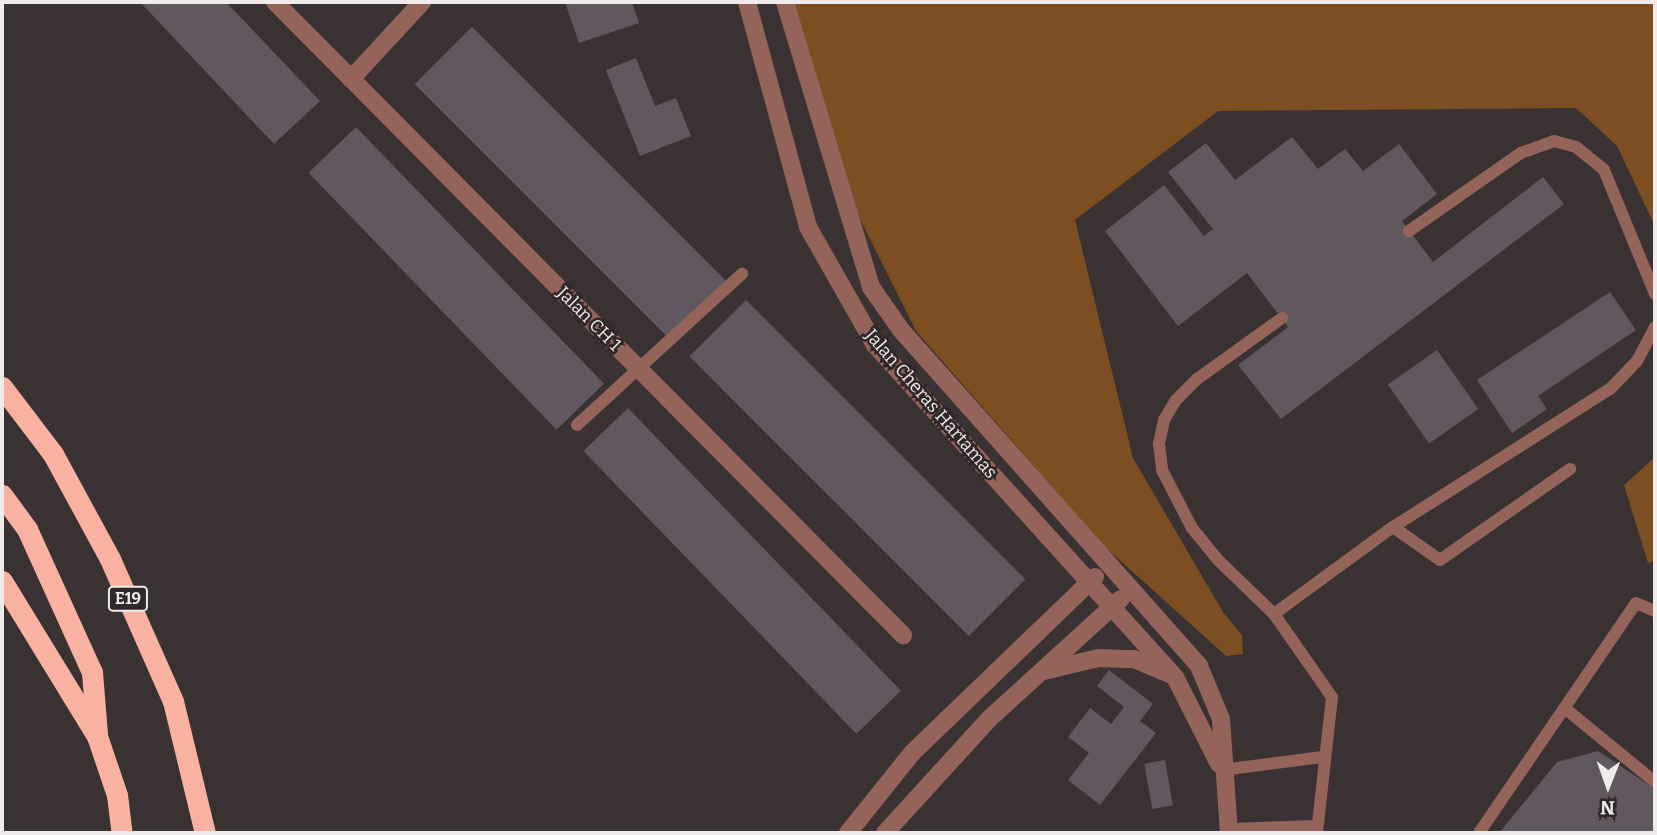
<!DOCTYPE html>
<style>
body{margin:0}
#map{position:relative;width:1657px;height:835px;overflow:hidden;background:#3a3133;font-family:Bitter,serif}
div>[style]{position:absolute}
.forest>*{inset:0;background:#7c4e21}
.building>*{inset:0;background:#60585e;transform-origin:0 0}
.service>*{height:12px;margin:-6px;padding:0 6px;transform-origin:6px;border-radius:6px;background:#946359}
.minor>*{height:18px;margin:-9px;padding:0 9px;transform-origin:9px;border-radius:9px;background:#946359}
.tertiary>*{height:18px;margin:-9px;padding:0 9px;transform-origin:9px;border-radius:9px;background:#946359}
.motorway>*{height:21px;margin:-10.5px;padding:0 10.5px;transform-origin:10.5px;border-radius:10.5px;background:#f9b1a1}
span{translate:-50% -50%;white-space:nowrap;text-align:center;line-height:1.15;-webkit-text-stroke:5px #302729;paint-order:stroke}
.shield-label span{padding:2px 5px;background:#302729;border:2px solid;border-radius:5px;-webkit-text-stroke-width:0}
.shield-label{font-size:16px;color:#f0eaeb;font-weight:700}
.street-label{font-size:18px;color:#f0eaeb}
.frame{position:absolute;inset:0;border:4px solid #f0eaeb;pointer-events:none}
.north{position:absolute;left:1573px;top:751px;width:70px;height:70px;-webkit-text-stroke:5px #302729;paint-order:stroke;rotate:181deg;font-size:19px;font-weight:700;line-height:28px;text-align:center;color:#f0eaeb}
.north::after{content:'';display:block;margin:auto;width:24px;height:32px;background:#f0eaeb;clip-path:polygon(50% 0,100% 100%,50% 72%,0 100%)}
</style>
<div id="map">
<div class="forest">
<div style="clip-path:polygon(791px 2px,1655px 2px,1655px 226px,1617px 146px,1576px 108px,1218px 111px,1075px 220px,1133px 458px,1223px 612px,1242px 635px,1243px 654px,1226px 656px,1103px 545px,916px 331px,860px 219px)"></div>
<div style="clip-path:polygon(1655px 457px,1655px 561px,1648px 563px,1624px 485px)"></div>
</div>
<div class="building">
<div style="clip-path:polygon(140px 2px,226px 2px,320px 101px,274px 144px)"></div>
<div style="clip-path:polygon(565px 2px,632px 2px,639px 23px,579px 43px)"></div>
<div style="left:472px;top:27px;width:360px;height:81px;rotate:45deg"></div>
<div style="clip-path:polygon(636px 58px,655px 106px,676px 98px,691px 136px,640px 156px,606px 70px)"></div>
<div style="left:356px;top:127px;width:357px;height:66px;rotate:46deg"></div>
<div style="clip-path:polygon(1292px 137px,1318px 169px,1345px 149px,1363px 171px,1399px 144px,1437px 194px,1402px 221px,1433px 262px,1543px 177px,1564px 204px,1281px 419px,1238px 365px,1288px 327px,1247px 273px,1178px 326px,1105px 231px,1164px 185px,1204px 236px,1213px 229px,1168px 172px,1206px 143px,1235px 180px)"></div>
<div style="clip-path:polygon(1610px 292px,1636px 330px,1538px 396px,1547px 409px,1512px 433px,1477px 380px)"></div>
<div style="left:746px;top:300px;width:395px;height:80px;rotate:45deg"></div>
<div style="left:1437px;top:350px;width:72px;height:60px;rotate:55deg"></div>
<div style="left:628px;top:408px;width:393px;height:62px;rotate:46deg"></div>
<div style="clip-path:polygon(1109px 670px,1153px 704px,1140px 721px,1156px 733px,1100px 805px,1068px 780px,1089px 753px,1068px 737px,1090px 708px,1111px 724px,1124px 707px,1097px 686px)"></div>
<div style="clip-path:polygon(1598px 751px,1655px 789px,1655px 833px,1499px 833px,1557px 762px)"></div>
<div style="left:1165px;top:760px;width:46px;height:21px;rotate:80deg"></div>
</div>
<div class="service">
<div style="left:1409px;top:231px;width:136px;rotate:-34.9deg"></div>
<div style="left:1521px;top:153px;width:35px;rotate:-20deg"></div>
<div style="left:1554px;top:141px;width:23px;rotate:15deg"></div>
<div style="left:1576px;top:147px;width:36px;rotate:39deg"></div>
<div style="left:1604px;top:170px;width:134px;rotate:67.6deg"></div>
<div style="left:1282px;top:318px;width:105px;rotate:144.3deg"></div>
<div style="left:1197px;top:379px;width:30px;rotate:135deg"></div>
<div style="left:1176px;top:400px;width:23px;rotate:121deg"></div>
<div style="left:1164px;top:420px;width:25px;rotate:102deg"></div>
<div style="left:1159px;top:444px;width:26px;rotate:83deg"></div>
<div style="left:1162px;top:470px;width:65px;rotate:62.7deg"></div>
<div style="left:1192px;top:528px;width:41px;rotate:50.9deg"></div>
<div style="left:1218px;top:560px;width:78px;rotate:44deg"></div>
<div style="left:1274px;top:614px;width:147px;rotate:-36.2deg"></div>
<div style="left:1393px;top:527px;width:259px;rotate:-32.5deg"></div>
<div style="left:1611px;top:388px;width:37px;rotate:-46deg"></div>
<div style="left:1637px;top:361px;width:38px;rotate:-62deg"></div>
<div style="left:577px;top:425px;width:224px;rotate:-42.5deg"></div>
<div style="left:1393px;top:527px;width:57px;rotate:35.1deg"></div>
<div style="left:1440px;top:560px;width:159px;rotate:-35deg"></div>
<div style="left:1274px;top:614px;width:101px;rotate:55.1deg"></div>
<div style="left:1332px;top:697px;width:137px;rotate:96.3deg"></div>
<div style="left:1567px;top:710px;width:114px;rotate:39.3deg"></div>
<div style="left:1222px;top:770px;width:101px;rotate:-7.4deg"></div>
<div style="left:1229px;top:829px;width:88px;rotate:-2deg"></div>
<div style="left:1479px;top:833px;width:278px;rotate:-55.7deg"></div>
<div style="left:1636px;top:603px;width:21px;rotate:23deg"></div>
</div>
<div class="minor">
<div style="left:275px;top:2px;width:892px;rotate:45.23deg"></div>
<div style="left:351px;top:79px;width:105px;rotate:-47.3deg"></div>
</div>
<div class="tertiary">
<div style="left:747px;top:2px;width:233px;rotate:74.8deg"></div>
<div style="left:808px;top:227px;width:136px;rotate:60.4deg"></div>
<div style="left:875px;top:345px;width:447px;rotate:47.9deg"></div>
<div style="left:1175px;top:677px;width:97px;rotate:63.2deg"></div>
<div style="left:785px;top:2px;width:298px;rotate:73.2deg"></div>
<div style="left:871px;top:287px;width:52px;rotate:55.1deg"></div>
<div style="left:901px;top:330px;width:449px;rotate:48.4deg"></div>
<div style="left:1199px;top:666px;width:57px;rotate:67.5deg"></div>
<div style="left:1221px;top:719px;width:114px;rotate:86deg"></div>
<div style="left:1044px;top:671px;width:56px;rotate:-13.5deg"></div>
<div style="left:1098px;top:658px;width:36px;rotate:2deg"></div>
<div style="left:1134px;top:659px;width:41px;rotate:22.8deg"></div>
<div style="left:848px;top:833px;width:102px;rotate:-51.3deg"></div>
<div style="left:912px;top:753px;width:254px;rotate:-43.9deg"></div>
<div style="left:885px;top:833px;width:154px;rotate:-47.6deg"></div>
<div style="left:989px;top:719px;width:178px;rotate:-42.3deg"></div>
</div>
<div class="motorway">
<div style="left:2px;top:387px;width:84px;rotate:52.7deg"></div>
<div style="left:53px;top:454px;width:119px;rotate:61.5deg"></div>
<div style="left:110px;top:559px;width:155px;rotate:66.1deg"></div>
<div style="left:173px;top:701px;width:136px;rotate:76.4deg"></div>
<div style="left:2px;top:495px;width:42px;rotate:53.7deg"></div>
<div style="left:27px;top:529px;width:157px;rotate:65.6deg"></div>
<div style="left:92px;top:672px;width:62px;rotate:85.4deg"></div>
<div style="left:2px;top:581px;width:182px;rotate:58.5deg"></div>
<div style="left:97px;top:736px;width:62px;rotate:71.3deg"></div>
<div style="left:117px;top:795px;width:38px;rotate:83deg"></div>
</div>
<div class="shield-label">
<span style="left:128px;top:599px">E19</span>
</div>
<div class="street-label">
<span style="left:589px;top:319px;rotate:45deg">Jalan CH 1</span>
<span style="left:931px;top:404px;rotate:49deg">Jalan Cheras Hartamas</span>
</div>
<div class="frame"></div>
<div class="north">N</div>
</div>
